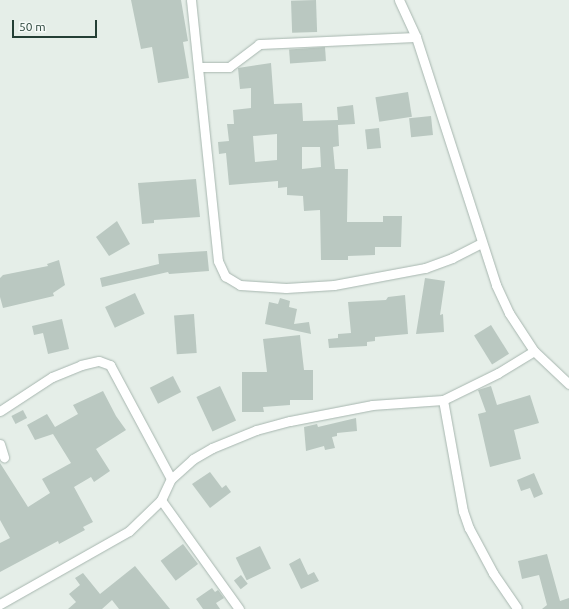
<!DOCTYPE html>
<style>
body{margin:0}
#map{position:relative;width:569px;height:609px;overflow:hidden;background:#e5eee8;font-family:Ubuntu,sans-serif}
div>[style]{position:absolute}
.building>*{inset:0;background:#bac8c1;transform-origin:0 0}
.roads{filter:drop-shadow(0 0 1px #a7b6af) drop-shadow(0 0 1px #a7b6af)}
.minor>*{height:9px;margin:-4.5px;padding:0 4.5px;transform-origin:4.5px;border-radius:4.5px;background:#fff}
span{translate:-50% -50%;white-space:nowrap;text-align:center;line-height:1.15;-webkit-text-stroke:3px #f5faf7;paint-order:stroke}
.scale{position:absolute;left:12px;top:20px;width:85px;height:18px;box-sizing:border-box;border:2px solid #243f35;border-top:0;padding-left:5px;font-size:12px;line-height:14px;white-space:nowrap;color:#243f35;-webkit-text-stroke:3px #f5faf7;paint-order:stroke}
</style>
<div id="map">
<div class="building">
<div style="clip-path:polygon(131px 0,181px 0,188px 41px,183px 42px,189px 78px,158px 83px,152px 47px,141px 49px)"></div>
<div style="left:316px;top:0;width:32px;height:25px;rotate:88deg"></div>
<div style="left:325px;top:47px;width:14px;height:36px;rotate:86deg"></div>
<div style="clip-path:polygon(evenodd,271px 63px,274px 104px,302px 103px,303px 121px,338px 120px,337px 107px,353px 105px,355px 124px,338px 125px,339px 146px,333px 147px,335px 169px,348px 169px,347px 222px,383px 222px,383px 216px,402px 216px,401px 247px,375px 247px,375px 255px,348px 256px,348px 260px,321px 260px,320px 210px,304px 211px,303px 196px,287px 195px,287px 187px,278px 188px,278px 181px,229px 185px,226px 153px,219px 154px,218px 142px,229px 141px,227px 124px,234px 124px,233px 110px,251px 108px,251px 88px,240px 89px,238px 68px,271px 63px,277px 134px,277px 160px,255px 162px,253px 136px,277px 134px,271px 63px,302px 147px,320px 147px,321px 167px,302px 169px,302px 147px)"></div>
<div style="left:408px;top:92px;width:25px;height:33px;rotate:81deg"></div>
<div style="left:431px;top:116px;width:19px;height:22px;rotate:84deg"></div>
<div style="left:379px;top:128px;width:20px;height:14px;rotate:84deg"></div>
<div style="clip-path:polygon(196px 179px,200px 217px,154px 220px,154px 223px,142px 224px,138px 183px)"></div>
<div style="clip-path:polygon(117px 221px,130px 244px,109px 256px,96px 237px)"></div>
<div style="clip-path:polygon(207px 251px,209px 271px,169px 274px,168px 272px,102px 287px,100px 278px,159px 264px,158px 254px)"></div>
<div style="clip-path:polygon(59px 260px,65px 285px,53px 293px,54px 296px,3px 308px,0 297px,0 278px,3px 275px,48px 266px,47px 264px)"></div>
<div style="clip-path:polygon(425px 278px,445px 281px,440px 315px,443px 314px,444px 332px,416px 334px)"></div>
<div style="left:135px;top:293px;width:23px;height:33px;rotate:65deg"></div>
<div style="clip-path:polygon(405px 295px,408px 334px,375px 337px,375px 341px,367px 342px,367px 346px,329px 348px,328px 339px,338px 338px,338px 334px,351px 333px,348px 302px,386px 300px,388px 297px)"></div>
<div style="clip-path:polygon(280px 298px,290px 301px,289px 307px,297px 309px,294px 324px,309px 322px,311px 334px,265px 324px,269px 302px,278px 304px)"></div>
<div style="left:194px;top:314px;width:39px;height:20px;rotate:86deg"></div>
<div style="clip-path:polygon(62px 319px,69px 349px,48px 354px,43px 333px,34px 335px,32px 326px)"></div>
<div style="left:491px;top:325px;width:34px;height:20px;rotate:58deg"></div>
<div style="clip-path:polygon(300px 335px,304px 370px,313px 370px,313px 400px,290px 400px,290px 405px,263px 407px,264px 412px,242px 412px,242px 372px,267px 372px,263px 339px)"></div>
<div style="left:173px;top:376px;width:18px;height:26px;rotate:63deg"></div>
<div style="left:220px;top:386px;width:38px;height:26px;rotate:65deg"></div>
<div style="clip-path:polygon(491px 386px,497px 405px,530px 395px,539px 423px,514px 430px,521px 459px,490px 467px,478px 414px,486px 412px,478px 390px)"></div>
<div style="clip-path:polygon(103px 391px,116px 416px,126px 430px,96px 449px,110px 471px,94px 482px,91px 477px,74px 487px,93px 522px,83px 527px,85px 530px,59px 544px,58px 541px,0 572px,0 543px,10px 538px,0 520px,0 463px,28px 507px,50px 493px,42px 479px,71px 463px,53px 434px,35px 440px,27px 425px,47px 414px,55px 427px,78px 414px,73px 405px)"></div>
<div style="left:23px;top:410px;width:9px;height:13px;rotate:63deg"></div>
<div style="clip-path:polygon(356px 418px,357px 431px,337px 433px,337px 436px,332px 437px,335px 448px,325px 450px,324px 446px,306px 451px,304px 427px,317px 424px,318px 427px)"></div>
<div style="clip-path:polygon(210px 472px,222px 488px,226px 485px,231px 492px,210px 508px,192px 484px)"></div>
<div style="clip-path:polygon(534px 473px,543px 494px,534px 498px,530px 488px,521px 491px,517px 480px)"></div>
<div style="left:183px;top:544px;width:25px;height:28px;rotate:53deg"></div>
<div style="left:260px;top:546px;width:25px;height:27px;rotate:64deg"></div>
<div style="clip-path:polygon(547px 554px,560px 601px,569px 598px,569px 609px,542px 609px,547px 605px,539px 575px,522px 579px,518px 561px)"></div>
<div style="clip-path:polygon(300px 558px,308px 575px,314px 572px,319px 581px,301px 589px,289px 564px)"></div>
<div style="clip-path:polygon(135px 566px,170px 609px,119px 609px,112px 600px,102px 609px,68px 609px,76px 602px,69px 594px,80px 585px,75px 578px,83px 573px,100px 594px)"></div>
<div style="left:241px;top:575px;width:11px;height:9px;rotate:52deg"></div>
<div style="clip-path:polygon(212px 588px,215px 592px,218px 590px,224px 598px,216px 603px,220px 609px,203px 609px,196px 599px)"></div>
</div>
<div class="roads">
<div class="minor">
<div style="left:191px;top:0;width:262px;rotate:84.1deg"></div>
<div style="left:218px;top:261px;width:17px;rotate:65deg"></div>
<div style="left:225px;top:276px;width:17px;rotate:31deg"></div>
<div style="left:240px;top:285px;width:46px;rotate:3.7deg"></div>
<div style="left:286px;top:288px;width:48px;rotate:-3.6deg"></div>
<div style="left:334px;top:285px;width:93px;rotate:-10.6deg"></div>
<div style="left:425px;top:268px;width:29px;rotate:-20deg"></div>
<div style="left:452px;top:258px;width:33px;rotate:-27deg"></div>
<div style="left:399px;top:0;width:41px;rotate:65.3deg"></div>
<div style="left:416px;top:37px;width:261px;rotate:72.1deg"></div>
<div style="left:496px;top:285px;width:31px;rotate:65deg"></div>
<div style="left:509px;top:313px;width:45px;rotate:56.7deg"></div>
<div style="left:534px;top:351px;width:48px;rotate:43.3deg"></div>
<div style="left:198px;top:67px;width:31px"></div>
<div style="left:229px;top:67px;width:38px;rotate:-37deg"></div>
<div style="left:259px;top:44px;width:157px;rotate:-2.6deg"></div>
<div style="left:443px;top:400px;width:113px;rotate:79.8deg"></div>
<div style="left:463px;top:511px;width:18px;rotate:71deg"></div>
<div style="left:469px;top:528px;width:51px;rotate:61.9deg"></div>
<div style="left:493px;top:573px;width:42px;rotate:55.6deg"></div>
<div style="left:0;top:411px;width:62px;rotate:-33.2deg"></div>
<div style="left:52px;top:377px;width:31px;rotate:-22deg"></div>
<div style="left:81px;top:365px;width:18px;rotate:-13deg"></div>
<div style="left:99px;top:361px;width:12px;rotate:20deg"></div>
<div style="left:110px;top:365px;width:129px;rotate:61.8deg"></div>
<div style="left:0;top:444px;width:14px;rotate:73deg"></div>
<div style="left:161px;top:500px;width:134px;rotate:54.4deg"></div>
<div style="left:0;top:604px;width:148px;rotate:-29.5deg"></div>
<div style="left:129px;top:531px;width:45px;rotate:-44.1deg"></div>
<div style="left:161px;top:500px;width:23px;rotate:-65deg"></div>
<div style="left:171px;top:479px;width:30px;rotate:-42deg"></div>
<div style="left:193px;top:459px;width:22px;rotate:-30deg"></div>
<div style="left:212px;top:448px;width:48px;rotate:-22.2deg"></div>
<div style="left:256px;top:430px;width:35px;rotate:-15deg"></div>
<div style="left:290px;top:421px;width:84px;rotate:-11deg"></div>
<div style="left:372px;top:405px;width:71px;rotate:-4deg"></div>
<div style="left:443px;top:400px;width:61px;rotate:-26.1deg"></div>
<div style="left:498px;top:373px;width:42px;rotate:-31.4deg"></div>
</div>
</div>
<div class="scale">50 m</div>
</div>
